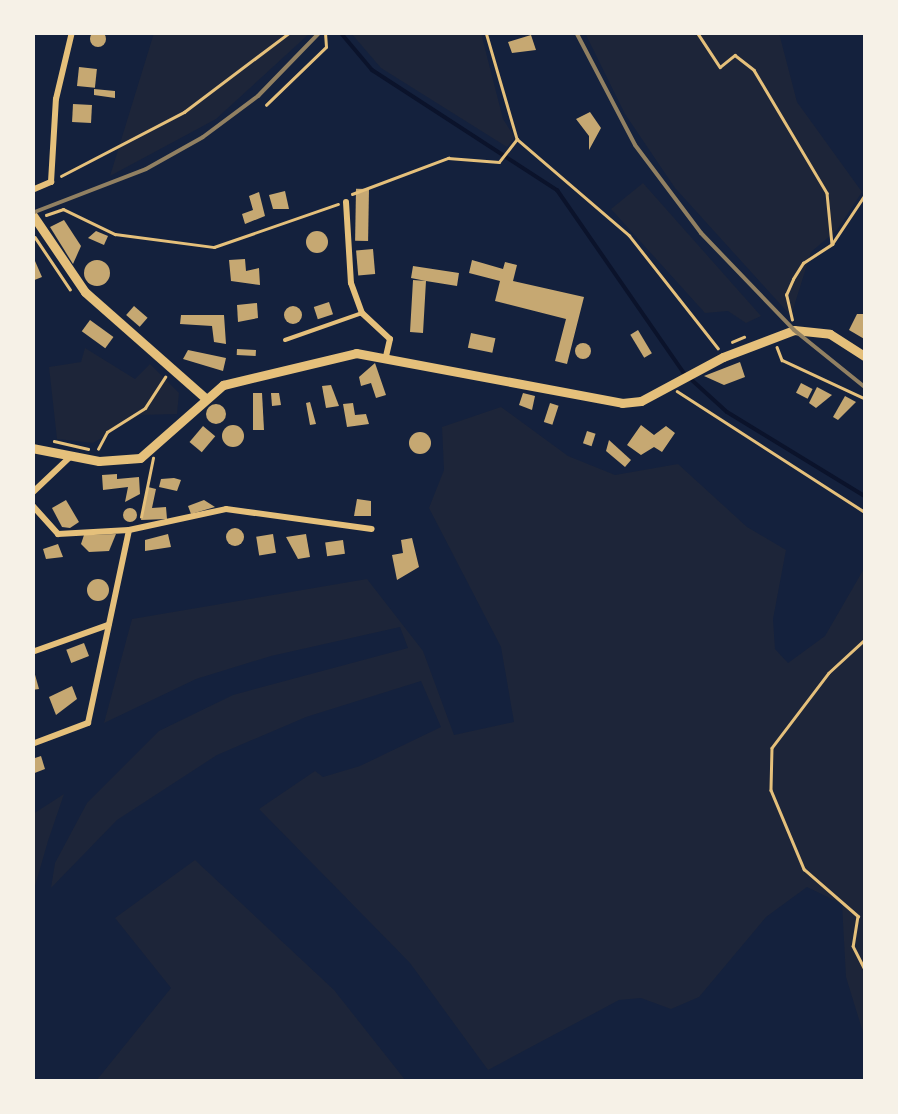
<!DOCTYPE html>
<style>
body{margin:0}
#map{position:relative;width:898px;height:1114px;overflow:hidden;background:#14213d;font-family:"Libre Baskerville",serif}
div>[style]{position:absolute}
.green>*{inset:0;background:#1d2539}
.stream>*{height:4px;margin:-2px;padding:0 2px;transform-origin:2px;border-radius:2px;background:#0b132b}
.building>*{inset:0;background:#c6a872;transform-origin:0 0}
.round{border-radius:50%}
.path>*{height:2.5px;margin:-1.25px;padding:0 1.25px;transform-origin:1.25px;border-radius:1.25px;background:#e5c07b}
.service>*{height:4px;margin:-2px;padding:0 2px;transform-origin:2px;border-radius:2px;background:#e5c07b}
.minor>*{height:6px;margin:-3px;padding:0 3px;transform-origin:3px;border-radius:3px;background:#e5c07b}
.secondary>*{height:9px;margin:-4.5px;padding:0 4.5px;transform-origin:4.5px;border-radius:4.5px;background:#e5c07b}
.rail>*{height:4px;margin:-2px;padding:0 2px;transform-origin:2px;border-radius:2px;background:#918062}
span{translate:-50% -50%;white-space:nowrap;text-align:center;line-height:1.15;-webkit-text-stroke:9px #f6f1e7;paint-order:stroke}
.frame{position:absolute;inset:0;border:35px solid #f6f1e7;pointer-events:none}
</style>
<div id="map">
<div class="green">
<div style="clip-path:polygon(154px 33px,310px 33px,216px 119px,110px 176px)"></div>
<div style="clip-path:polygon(351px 33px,481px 33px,503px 119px,515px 138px,507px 147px,381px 68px)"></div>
<div style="clip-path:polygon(585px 33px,779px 33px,797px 102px,862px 192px,837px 230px,811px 252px,791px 316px,675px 188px,625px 114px)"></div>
<div style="clip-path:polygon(643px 183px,761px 316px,746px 323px,728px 311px,705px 313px,611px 209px)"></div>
<div style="clip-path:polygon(85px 348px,135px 379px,150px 364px,179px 393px,177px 414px,140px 415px,93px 443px,57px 439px,49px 367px,81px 362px)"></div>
<div style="clip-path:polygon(501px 407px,568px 456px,615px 475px,678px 464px,747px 527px,786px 550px,773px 619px,775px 649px,788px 663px,825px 636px,865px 567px,865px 1039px,846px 977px,842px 904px,807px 887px,766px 917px,699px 997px,671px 1009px,641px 998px,619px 1000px,488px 1070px,410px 963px,259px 809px,315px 771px,323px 777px,360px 766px,441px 727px,421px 681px,306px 717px,217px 755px,117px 820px,51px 888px,55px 863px,87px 803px,159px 731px,233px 695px,408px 648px,400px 627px,271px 656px,196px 679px,104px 723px,132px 619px,367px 579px,423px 651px,454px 735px,514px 722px,501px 647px,429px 508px,444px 470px,442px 427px)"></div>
<div style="clip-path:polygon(64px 794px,48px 841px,33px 893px,33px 814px)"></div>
<div style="clip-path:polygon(195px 860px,334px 990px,406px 1081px,96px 1081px,171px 988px,115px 918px)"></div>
</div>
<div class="stream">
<div style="left:340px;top:32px;width:50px;rotate:49.9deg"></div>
<div style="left:372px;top:70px;width:221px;rotate:33deg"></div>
<div style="left:557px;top:190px;width:221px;rotate:55.3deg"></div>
<div style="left:683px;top:372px;width:59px;rotate:42.3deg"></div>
<div style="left:727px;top:412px;width:163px;rotate:31.4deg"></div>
</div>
<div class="building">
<div class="round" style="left:90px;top:31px;width:16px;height:16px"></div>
<div style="clip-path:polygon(531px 35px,536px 50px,512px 53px,508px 42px)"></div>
<div style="left:79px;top:67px;width:18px;height:19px;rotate:6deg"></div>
<div style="clip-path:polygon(94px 89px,115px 91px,115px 98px,94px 95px)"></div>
<div style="left:73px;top:104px;width:19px;height:18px;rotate:3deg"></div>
<div style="clip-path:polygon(590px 112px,601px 128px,589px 150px,589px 136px,576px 119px)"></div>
<div style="left:369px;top:189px;width:52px;height:13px;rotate:91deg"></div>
<div style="clip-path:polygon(285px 191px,289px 209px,273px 209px,269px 195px)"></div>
<div style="clip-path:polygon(259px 192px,265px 216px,245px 224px,242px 214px,253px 210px,249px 196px)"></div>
<div style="clip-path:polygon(64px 220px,81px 246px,73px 264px,50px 227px)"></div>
<div style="clip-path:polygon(96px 231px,108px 236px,104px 245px,88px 238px)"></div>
<div class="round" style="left:306px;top:231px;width:22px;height:22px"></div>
<div style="left:373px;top:249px;width:25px;height:17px;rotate:85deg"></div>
<div style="clip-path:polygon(245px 259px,246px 271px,259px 268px,260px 285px,231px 281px,229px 260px)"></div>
<div class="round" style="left:84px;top:260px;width:26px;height:26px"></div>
<div style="clip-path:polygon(472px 260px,503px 269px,505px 262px,517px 265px,513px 281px,584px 297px,567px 364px,555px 361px,566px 319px,495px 301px,500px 281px,469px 273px)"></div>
<div style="clip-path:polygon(35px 261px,42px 277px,32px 281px,32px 262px)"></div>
<div style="clip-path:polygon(413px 266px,459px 273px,457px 286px,426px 281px,423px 333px,410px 332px,413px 280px,426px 281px,411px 278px)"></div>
<div style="left:329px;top:302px;width:13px;height:16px;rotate:72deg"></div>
<div style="clip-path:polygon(257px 303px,258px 318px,238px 322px,237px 305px)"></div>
<div class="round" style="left:284px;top:306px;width:18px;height:18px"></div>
<div style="left:134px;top:306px;width:18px;height:12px;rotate:41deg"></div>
<div style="clip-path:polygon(857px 314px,866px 314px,866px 340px,849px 330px)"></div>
<div style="clip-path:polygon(181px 315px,224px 315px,226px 344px,214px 342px,212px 326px,180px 324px)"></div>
<div style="left:90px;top:320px;width:29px;height:14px;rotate:36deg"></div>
<div style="left:638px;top:330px;width:27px;height:9px;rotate:59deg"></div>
<div style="left:471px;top:333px;width:25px;height:15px;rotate:12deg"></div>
<div class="round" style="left:575px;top:343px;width:16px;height:16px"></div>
<div style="left:237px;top:349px;width:19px;height:6px;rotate:3deg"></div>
<div style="clip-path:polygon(188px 350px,226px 358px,223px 371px,183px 359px)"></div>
<div style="clip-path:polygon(740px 362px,745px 377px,724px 385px,704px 376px)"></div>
<div style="clip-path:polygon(375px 363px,386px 395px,376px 398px,371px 383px,361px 386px,359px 377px)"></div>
<div style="left:801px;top:383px;width:13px;height:11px;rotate:27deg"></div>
<div style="clip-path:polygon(331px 385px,339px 406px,326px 408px,322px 386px)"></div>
<div style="clip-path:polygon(817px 387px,832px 395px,816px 408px,809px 403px)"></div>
<div style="clip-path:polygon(253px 393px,262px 393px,264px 430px,253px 430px)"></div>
<div style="clip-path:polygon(271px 393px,279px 393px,281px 405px,272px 406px)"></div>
<div style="clip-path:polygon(523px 393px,535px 396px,532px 410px,519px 405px)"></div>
<div style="clip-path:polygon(845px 396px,856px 402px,838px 420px,833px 417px)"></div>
<div style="clip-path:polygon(310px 402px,316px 424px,310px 425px,306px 403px)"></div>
<div style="clip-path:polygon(353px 403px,355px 415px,366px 414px,369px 424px,347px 427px,343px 404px)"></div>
<div style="left:550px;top:403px;width:9px;height:20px;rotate:18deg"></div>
<div class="round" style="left:206px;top:404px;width:20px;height:20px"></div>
<div class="round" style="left:222px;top:425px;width:22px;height:22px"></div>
<div style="clip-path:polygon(641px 425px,654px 435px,666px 426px,675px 433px,662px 452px,654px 447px,641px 455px,627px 445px)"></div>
<div style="left:203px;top:426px;width:16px;height:21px;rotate:40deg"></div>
<div style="left:587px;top:431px;width:9px;height:13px;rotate:18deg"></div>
<div class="round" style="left:409px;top:432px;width:22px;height:22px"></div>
<div style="clip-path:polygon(609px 440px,631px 460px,625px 467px,606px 451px)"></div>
<div style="clip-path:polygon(117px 474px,117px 479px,139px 477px,140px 494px,125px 502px,128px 487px,103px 490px,102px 475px)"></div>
<div style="clip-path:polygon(174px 478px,181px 480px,177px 491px,159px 487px,161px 479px)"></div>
<div style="clip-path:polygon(148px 487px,156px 489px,152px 508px,166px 507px,167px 519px,141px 520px)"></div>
<div style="clip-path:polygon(357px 499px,371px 501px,371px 516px,354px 516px)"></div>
<div style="clip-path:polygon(66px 500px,79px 522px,70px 528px,62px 527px,52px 508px)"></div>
<div style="clip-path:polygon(204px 500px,215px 507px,191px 514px,188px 506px)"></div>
<div class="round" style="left:123px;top:508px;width:14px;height:14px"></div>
<div class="round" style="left:226px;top:528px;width:18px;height:18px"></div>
<div style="clip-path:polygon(116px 534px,109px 551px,89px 552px,81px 544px,84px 535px)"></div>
<div style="clip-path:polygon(168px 534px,171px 547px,145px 551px,145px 540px)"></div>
<div style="left:273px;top:534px;width:19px;height:17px;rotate:81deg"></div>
<div style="clip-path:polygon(306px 534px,310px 557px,298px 559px,286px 537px)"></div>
<div style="clip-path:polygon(412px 538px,419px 567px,397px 580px,392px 555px,403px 553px,401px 540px)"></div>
<div style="left:343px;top:540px;width:14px;height:18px;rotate:82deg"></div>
<div style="clip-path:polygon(58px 544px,63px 557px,46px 559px,43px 549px)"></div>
<div class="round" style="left:87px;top:579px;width:22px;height:22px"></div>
<div style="left:84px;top:643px;width:14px;height:19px;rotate:69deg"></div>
<div style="clip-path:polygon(32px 664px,39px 689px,32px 690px)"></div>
<div style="clip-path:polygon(72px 686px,77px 699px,56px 715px,49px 697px)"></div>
<div style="clip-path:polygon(41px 756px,45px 769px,32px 774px,32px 759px)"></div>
</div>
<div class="path">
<div style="left:486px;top:32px;width:111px;rotate:73.8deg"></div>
<div style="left:517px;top:139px;width:148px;rotate:40.6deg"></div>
<div style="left:629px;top:235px;width:144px;rotate:51.8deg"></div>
<div style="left:697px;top:32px;width:42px;rotate:56.7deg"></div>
<div style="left:720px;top:67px;width:19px;rotate:-39deg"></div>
<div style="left:735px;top:55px;width:24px;rotate:38deg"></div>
<div style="left:754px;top:70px;width:143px;rotate:59.3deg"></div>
<div style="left:827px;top:193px;width:51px;rotate:84.4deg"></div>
<div style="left:266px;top:105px;width:83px;rotate:-44deg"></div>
<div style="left:326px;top:47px;width:15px;rotate:-94deg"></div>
<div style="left:61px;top:176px;width:139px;rotate:-27.5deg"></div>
<div style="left:184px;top:112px;width:133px;rotate:-37deg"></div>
<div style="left:352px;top:194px;width:103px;rotate:-20.6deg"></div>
<div style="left:448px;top:158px;width:51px;rotate:4.5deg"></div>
<div style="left:499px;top:162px;width:29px;rotate:-52deg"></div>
<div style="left:46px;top:215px;width:18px;rotate:-19deg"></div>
<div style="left:63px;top:209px;width:58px;rotate:25.7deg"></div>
<div style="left:115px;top:234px;width:100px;rotate:7.5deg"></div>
<div style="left:214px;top:247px;width:131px;rotate:-19.1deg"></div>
<div style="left:35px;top:237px;width:63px;rotate:56.1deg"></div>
<div style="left:792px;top:320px;width:26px;rotate:-103deg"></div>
<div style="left:786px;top:295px;width:17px;rotate:-66deg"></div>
<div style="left:793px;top:279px;width:19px;rotate:-58deg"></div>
<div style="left:803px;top:263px;width:35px;rotate:-33deg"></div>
<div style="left:832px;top:244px;width:61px;rotate:-56.3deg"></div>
<div style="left:732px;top:342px;width:13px;rotate:-23deg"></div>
<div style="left:777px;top:347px;width:14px;rotate:69deg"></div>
<div style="left:782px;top:360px;width:93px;rotate:24.9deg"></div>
<div style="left:677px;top:391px;width:225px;rotate:32.8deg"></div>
<div style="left:54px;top:441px;width:35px;rotate:13deg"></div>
<div style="left:98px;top:449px;width:19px;rotate:-62deg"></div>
<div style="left:107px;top:432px;width:45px;rotate:-32.3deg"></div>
<div style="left:145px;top:408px;width:37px;rotate:-57deg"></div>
<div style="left:141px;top:517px;width:60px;rotate:-78.5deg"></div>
<div style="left:866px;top:639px;width:50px;rotate:137.4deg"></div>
<div style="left:829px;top:673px;width:94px;rotate:127.2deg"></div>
<div style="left:772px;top:748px;width:42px;rotate:91.4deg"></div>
<div style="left:771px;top:790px;width:86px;rotate:67.3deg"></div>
<div style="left:804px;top:869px;width:72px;rotate:41deg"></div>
<div style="left:858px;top:916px;width:30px;rotate:99deg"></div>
<div style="left:853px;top:946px;width:28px;rotate:63deg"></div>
</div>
<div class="service">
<div style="left:285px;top:340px;width:82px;rotate:-19.3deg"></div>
</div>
<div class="minor">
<div style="left:32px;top:190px;width:21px;rotate:-23deg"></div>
<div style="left:51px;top:182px;width:83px;rotate:-86.6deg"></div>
<div style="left:56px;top:99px;width:69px;rotate:-76.6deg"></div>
<div style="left:346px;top:202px;width:81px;rotate:86.5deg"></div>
<div style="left:351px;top:283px;width:32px;rotate:70deg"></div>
<div style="left:362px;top:313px;width:38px;rotate:43deg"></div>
<div style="left:390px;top:339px;width:18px;rotate:103deg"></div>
<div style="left:32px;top:493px;width:54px;rotate:-43.5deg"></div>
<div style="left:32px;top:505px;width:39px;rotate:48deg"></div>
<div style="left:58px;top:534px;width:71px;rotate:-3.2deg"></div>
<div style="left:129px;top:530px;width:99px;rotate:-12.2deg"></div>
<div style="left:226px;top:509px;width:147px;rotate:7.8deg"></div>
<div style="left:32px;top:652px;width:81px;rotate:-19.6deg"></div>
<div style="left:32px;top:744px;width:60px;rotate:-20.6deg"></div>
<div style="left:88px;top:723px;width:197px;rotate:-78deg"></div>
</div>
<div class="secondary">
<div style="left:32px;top:214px;width:94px;rotate:55.8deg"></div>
<div style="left:85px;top:292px;width:159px;rotate:41.4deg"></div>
<div style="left:32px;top:448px;width:68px;rotate:11deg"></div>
<div style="left:99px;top:461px;width:41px;rotate:-4.2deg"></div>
<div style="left:140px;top:458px;width:111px;rotate:-41.3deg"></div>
<div style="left:223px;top:385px;width:137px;rotate:-13.5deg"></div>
<div style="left:356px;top:353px;width:271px;rotate:10.6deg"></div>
<div style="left:622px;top:403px;width:19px;rotate:-6deg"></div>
<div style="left:641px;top:401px;width:93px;rotate:-28.2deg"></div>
<div style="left:723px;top:357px;width:76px;rotate:-20.8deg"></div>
<div style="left:794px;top:330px;width:36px;rotate:6deg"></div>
<div style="left:830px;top:334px;width:43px;rotate:32.6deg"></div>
</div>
<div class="rail">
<div style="left:576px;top:32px;width:127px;rotate:62.4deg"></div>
<div style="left:635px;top:145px;width:110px;rotate:53.1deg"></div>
<div style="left:701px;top:233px;width:134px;rotate:46.2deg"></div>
<div style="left:794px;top:330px;width:92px;rotate:38.9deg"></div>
<div style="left:32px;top:213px;width:122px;rotate:-21.1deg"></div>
<div style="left:146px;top:169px;width:65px;rotate:-29.3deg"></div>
<div style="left:203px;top:137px;width:69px;rotate:-36.7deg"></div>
<div style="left:258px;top:96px;width:89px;rotate:-45.9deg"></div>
</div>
<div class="frame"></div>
</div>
